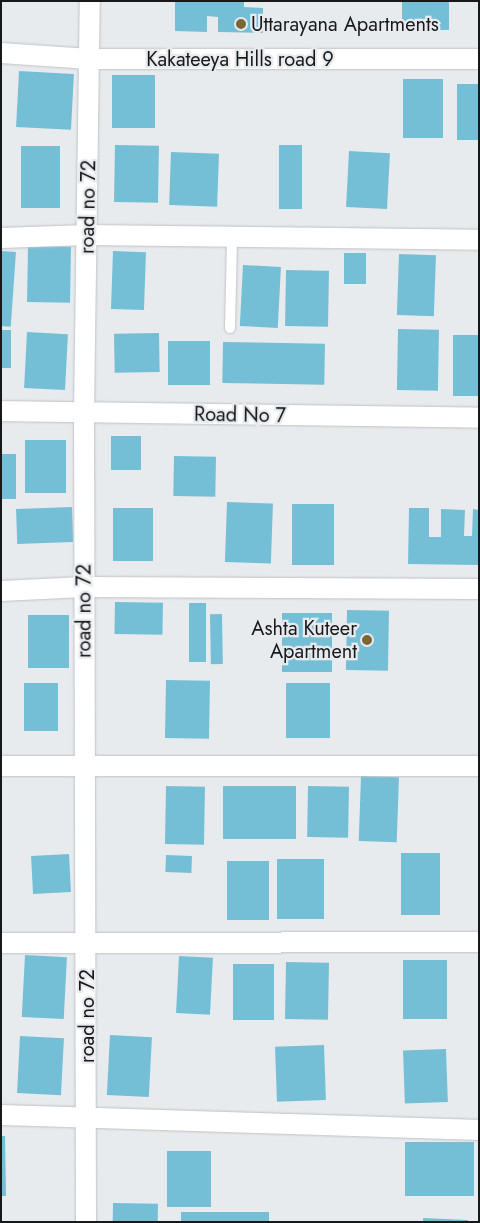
<!DOCTYPE html>
<style>
body{margin:0}
#map{position:relative;width:480px;height:1223px;overflow:hidden;background:#e8ebee;font-family:Jost,sans-serif}
div>[style]{position:absolute}
.building>*{inset:0;background:#75bfd6;transform-origin:0 0}
.roads{filter:drop-shadow(0 0 1px #bfc2c5) drop-shadow(0 0 1px #bfc2c5)}
.lane>*{height:10px;margin:-5px;padding:0 5px;transform-origin:5px;border-radius:5px;background:#fff}
.street>*{height:20px;margin:-10px;padding:0 10px;transform-origin:10px;border-radius:10px;background:#fff}
.dots>*{width:14px;height:14px;translate:-50% -50%;box-sizing:border-box;border:2px solid #e8ebee;border-radius:50%}
span{translate:-50% -50%;white-space:nowrap;text-align:center;line-height:1.15;-webkit-text-stroke:4.5px #e8ebee;paint-order:stroke}
.poi-label{font-size:20px;color:#171819}
.left{translate:0 -50%;text-align:left}
.right{translate:-100% -50%;text-align:right}
.street-label{font-size:20px;color:#171819}
.frame{position:absolute;inset:0;border:2px solid #171819;pointer-events:none}
</style>
<div id="map">
<div class="building">
<div style="clip-path:polygon(175px 1px,244px 1px,244px 7px,263px 8px,263px 33px,218px 32px,218px 17px,207px 16px,207px 32px,175px 31px)"></div>
<div style="left:402px;top:1px;width:47px;height:29px"></div>
<div style="left:19px;top:71px;width:55px;height:56px;rotate:3deg"></div>
<div style="left:155px;top:75px;width:53px;height:43px;rotate:90deg"></div>
<div style="left:403px;top:79px;width:40px;height:59px"></div>
<div style="left:457px;top:84px;width:22px;height:56px"></div>
<div style="left:115px;top:145px;width:44px;height:57px;rotate:1deg"></div>
<div style="left:279px;top:145px;width:23px;height:64px"></div>
<div style="left:21px;top:146px;width:39px;height:62px"></div>
<div style="left:349px;top:151px;width:41px;height:56px;rotate:3deg"></div>
<div style="left:171px;top:152px;width:48px;height:53px;rotate:2deg"></div>
<div style="left:28px;top:246px;width:43px;height:56px;rotate:1deg"></div>
<div style="left:1px;top:251px;width:15px;height:75px;rotate:4deg"></div>
<div style="left:113px;top:251px;width:33px;height:58px;rotate:2deg"></div>
<div style="left:344px;top:253px;width:22px;height:31px"></div>
<div style="left:399px;top:254px;width:37px;height:61px;rotate:2deg"></div>
<div style="left:243px;top:265px;width:38px;height:61px;rotate:3deg"></div>
<div style="left:286px;top:270px;width:43px;height:56px;rotate:1deg"></div>
<div style="left:398px;top:329px;width:41px;height:61px;rotate:1deg"></div>
<div style="left:1px;top:330px;width:10px;height:38px"></div>
<div style="left:27px;top:332px;width:41px;height:56px;rotate:3deg"></div>
<div style="left:159px;top:333px;width:39px;height:45px;rotate:89deg"></div>
<div style="left:453px;top:335px;width:26px;height:61px"></div>
<div style="left:168px;top:341px;width:42px;height:44px"></div>
<div style="left:223px;top:342px;width:102px;height:41px;rotate:1deg"></div>
<div style="left:111px;top:436px;width:30px;height:34px"></div>
<div style="left:25px;top:440px;width:41px;height:53px"></div>
<div style="left:1px;top:454px;width:15px;height:45px"></div>
<div style="left:174px;top:456px;width:42px;height:40px;rotate:1deg"></div>
<div style="left:227px;top:502px;width:46px;height:60px;rotate:2deg"></div>
<div style="left:292px;top:504px;width:42px;height:61px"></div>
<div style="left:72px;top:507px;width:35px;height:56px;rotate:88deg"></div>
<div style="left:113px;top:508px;width:40px;height:53px"></div>
<div style="clip-path:polygon(409px 508px,429px 508px,429px 537px,441px 537px,441px 509px,465px 510px,464px 536px,472px 536px,473px 509px,479px 510px,479px 565px,408px 564px)"></div>
<div style="left:115px;top:602px;width:48px;height:32px;rotate:1deg"></div>
<div style="left:189px;top:603px;width:17px;height:59px"></div>
<div style="left:347px;top:610px;width:42px;height:60px;rotate:1deg"></div>
<div style="left:282px;top:613px;width:50px;height:59px"></div>
<div style="left:222px;top:614px;width:50px;height:12px;rotate:89deg"></div>
<div style="left:28px;top:615px;width:41px;height:53px"></div>
<div style="left:166px;top:680px;width:44px;height:58px;rotate:1deg"></div>
<div style="left:24px;top:683px;width:34px;height:48px"></div>
<div style="left:286px;top:683px;width:44px;height:55px"></div>
<div style="left:361px;top:776px;width:38px;height:65px;rotate:2deg"></div>
<div style="left:166px;top:786px;width:39px;height:58px;rotate:1deg"></div>
<div style="left:223px;top:786px;width:73px;height:53px"></div>
<div style="left:308px;top:786px;width:41px;height:51px;rotate:1deg"></div>
<div style="left:401px;top:853px;width:39px;height:62px"></div>
<div style="left:69px;top:854px;width:38px;height:38px;rotate:87deg"></div>
<div style="left:166px;top:855px;width:26px;height:17px;rotate:2deg"></div>
<div style="left:277px;top:859px;width:47px;height:60px"></div>
<div style="left:227px;top:861px;width:42px;height:59px"></div>
<div style="left:25px;top:955px;width:42px;height:62px;rotate:3deg"></div>
<div style="left:179px;top:956px;width:34px;height:57px;rotate:3deg"></div>
<div style="left:403px;top:960px;width:44px;height:59px"></div>
<div style="left:286px;top:962px;width:43px;height:57px;rotate:1deg"></div>
<div style="left:233px;top:964px;width:41px;height:56px"></div>
<div style="left:110px;top:1035px;width:42px;height:60px;rotate:3deg"></div>
<div style="left:20px;top:1036px;width:44px;height:57px;rotate:3deg"></div>
<div style="left:324px;top:1045px;width:55px;height:49px;rotate:88deg"></div>
<div style="left:446px;top:1049px;width:53px;height:43px;rotate:88deg"></div>
<div style="clip-path:polygon(1px 1136px,5px 1136px,6px 1196px,1px 1196px)"></div>
<div style="left:405px;top:1142px;width:69px;height:54px"></div>
<div style="left:167px;top:1151px;width:44px;height:56px"></div>
<div style="left:113px;top:1203px;width:45px;height:19px;rotate:1deg"></div>
<div style="left:181px;top:1212px;width:88px;height:10px"></div>
<div style="clip-path:polygon(423px 1218px,468px 1220px,468px 1222px,423px 1222px)"></div>
</div>
<div class="roads">
<div class="lane">
<div style="left:230px;top:328px;width:90px;rotate:-88.7deg"></div>
</div>
<div class="street">
<div style="left:1px;top:53px;width:89px;rotate:3.9deg"></div>
<div style="left:90px;top:59px;width:389px"></div>
<div style="left:1px;top:238px;width:86px;rotate:-2deg"></div>
<div style="left:87px;top:235px;width:392px;rotate:0.7deg"></div>
<div style="left:1px;top:411px;width:478px;rotate:0.8deg"></div>
<div style="left:1px;top:591px;width:83px;rotate:-2.8deg"></div>
<div style="left:84px;top:587px;width:395px;rotate:0.3deg"></div>
<div style="left:1px;top:766px;width:478px"></div>
<div style="left:1px;top:943px;width:478px;rotate:-0.1deg"></div>
<div style="left:1px;top:1115px;width:478px;rotate:1.8deg"></div>
<div style="left:86px;top:1222px;width:809px;rotate:-90.14deg"></div>
<div style="left:84px;top:413px;width:412px;rotate:-89.2deg"></div>
</div>
</div>
<div class="dots">
<div style="left:241px;top:24px;background:#7b6736"></div>
<div style="left:367px;top:640px;background:#7b6736"></div>
</div>
<div class="poi-label">
<span class="left" style="left:251px;top:24px">Uttarayana Apartments</span>
<span class="right" style="left:357px;top:640px">Ashta Kuteer<br>Apartment</span>
</div>
<div class="street-label">
<span style="left:240px;top:59px">Kakateeya Hills road 9</span>
<span style="left:88px;top:207px;rotate:-89deg">road no 72</span>
<span style="left:240px;top:415px;rotate:1deg">Road No 7</span>
<span style="left:84px;top:611px;rotate:-90deg">road no 72</span>
<span style="left:87px;top:1016px;rotate:-90deg">road no 72</span>
</div>
<div class="frame"></div>
</div>
